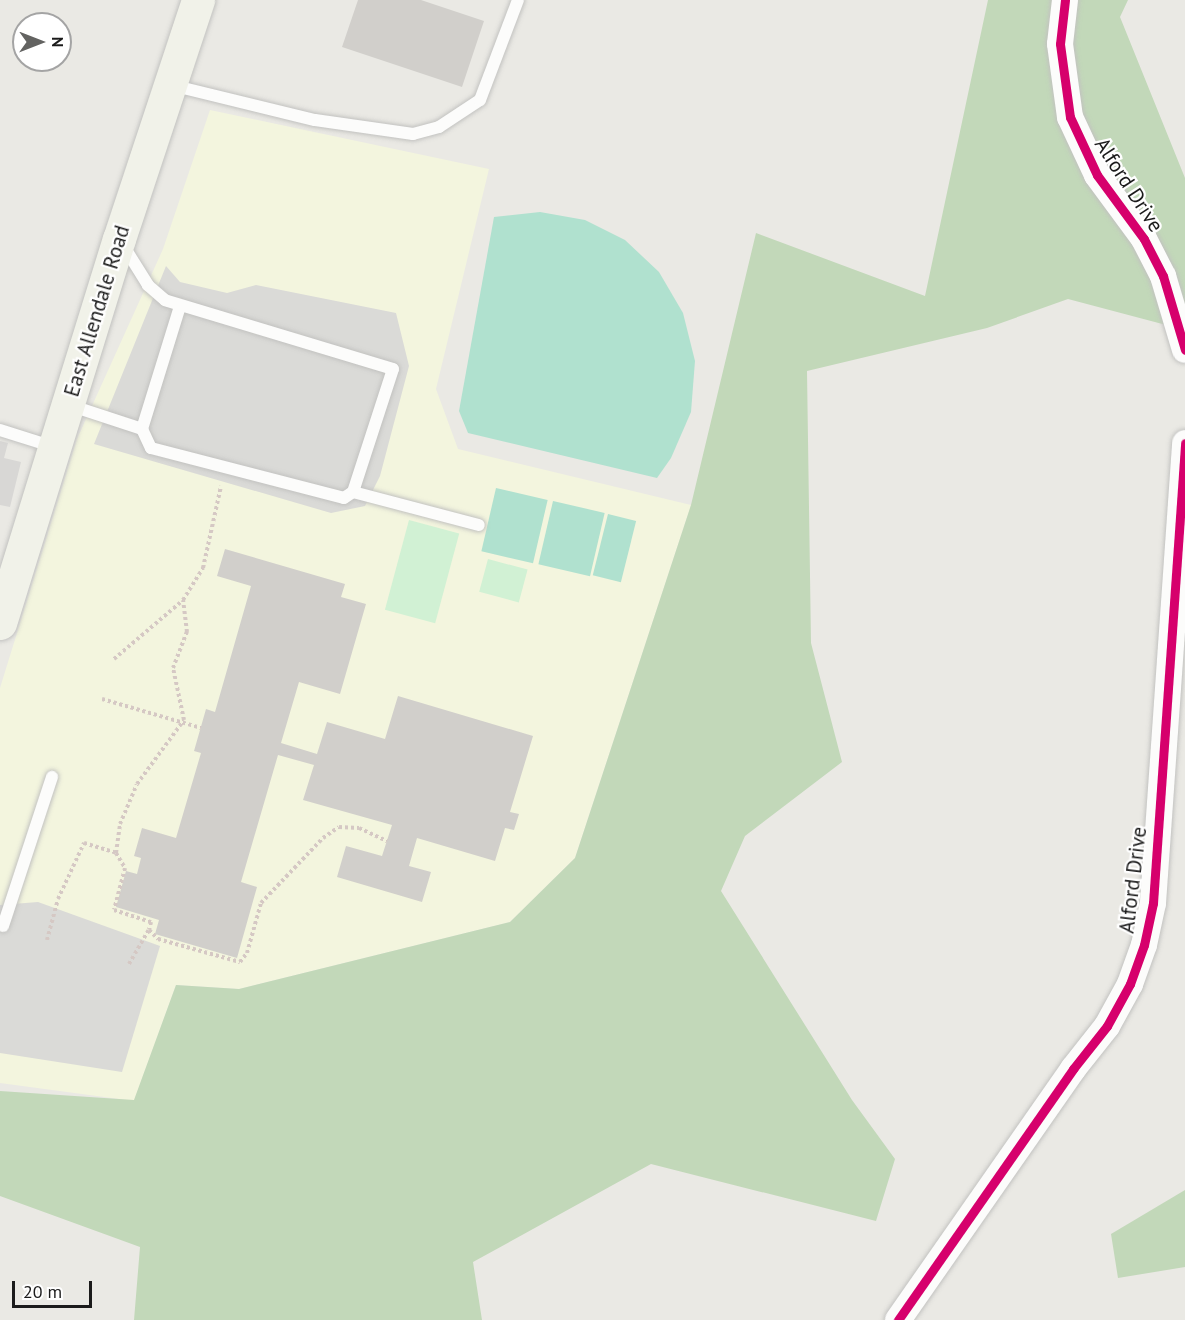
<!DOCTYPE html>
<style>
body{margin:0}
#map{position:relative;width:1185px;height:1320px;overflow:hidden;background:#eae9e4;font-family:"PT Sans",sans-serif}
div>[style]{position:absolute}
.education>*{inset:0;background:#f3f5de}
.religious>*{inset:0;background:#d8d7d5}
.forest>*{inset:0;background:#c2d8b9}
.park>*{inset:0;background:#d1f1d4;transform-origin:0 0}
.pitch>*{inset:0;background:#b0e1cf;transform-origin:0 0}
.parking>*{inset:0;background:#dadad7}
.building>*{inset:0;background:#d1cfcb}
.path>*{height:4px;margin-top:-2px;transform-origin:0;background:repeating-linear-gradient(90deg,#d5c8c4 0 3px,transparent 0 6px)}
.roads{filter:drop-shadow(0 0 2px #c2c2c0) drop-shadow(0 0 2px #c2c2c0)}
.service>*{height:12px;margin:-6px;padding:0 6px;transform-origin:6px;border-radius:6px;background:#fcfcfb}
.minor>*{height:26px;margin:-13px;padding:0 13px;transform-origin:13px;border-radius:13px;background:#fcfcfb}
.secondary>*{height:33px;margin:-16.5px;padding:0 16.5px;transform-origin:16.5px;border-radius:16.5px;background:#f1f2e9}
.cycleway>*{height:9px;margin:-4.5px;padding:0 4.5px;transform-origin:4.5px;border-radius:4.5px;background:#d6006c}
span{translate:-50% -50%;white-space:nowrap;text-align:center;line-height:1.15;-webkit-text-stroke:4.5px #fff;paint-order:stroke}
.street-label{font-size:21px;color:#1b1b1b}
.north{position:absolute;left:12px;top:12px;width:60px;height:60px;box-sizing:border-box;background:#fff;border:2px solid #a4a4a4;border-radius:50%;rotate:90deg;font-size:16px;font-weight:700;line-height:24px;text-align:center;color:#1b1b1b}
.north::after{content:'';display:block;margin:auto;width:21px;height:27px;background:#636361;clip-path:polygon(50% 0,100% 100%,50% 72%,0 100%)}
.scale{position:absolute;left:12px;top:1281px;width:80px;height:27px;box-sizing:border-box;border:3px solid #1b1b1b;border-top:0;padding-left:8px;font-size:18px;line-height:21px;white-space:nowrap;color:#1b1b1b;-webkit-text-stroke:4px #fff;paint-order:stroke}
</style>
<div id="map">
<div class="education">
<div style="clip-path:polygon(210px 110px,489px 169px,436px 389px,458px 449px,691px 505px,575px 858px,510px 922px,239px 989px,176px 985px,134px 1101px,0 1083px,0 688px,77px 439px,163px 249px)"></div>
</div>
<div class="religious">
<div style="clip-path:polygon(0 441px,8px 443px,4px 458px,21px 462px,10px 507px,0 505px)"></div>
</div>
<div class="forest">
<div style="clip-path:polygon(988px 0,1128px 0,1120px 17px,1185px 178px,1185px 330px,1068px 299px,987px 328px,807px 371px,811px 643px,842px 762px,745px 836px,721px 891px,852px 1100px,895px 1159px,876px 1221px,651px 1164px,473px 1262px,482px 1320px,134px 1320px,140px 1247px,0 1196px,0 1091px,134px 1100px,176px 985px,239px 989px,510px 922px,575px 858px,691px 505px,756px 233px,925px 296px)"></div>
<div style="clip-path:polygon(1185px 1190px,1185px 1267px,1118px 1278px,1111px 1234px)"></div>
</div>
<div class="park">
<div style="left:409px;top:520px;width:52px;height:93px;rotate:15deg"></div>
<div style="left:488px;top:559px;width:41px;height:34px;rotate:15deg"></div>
</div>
<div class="pitch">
<div style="clip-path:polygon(540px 212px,585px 220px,625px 240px,659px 272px,683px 313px,695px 361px,691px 412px,671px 458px,657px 478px,468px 433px,459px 411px,494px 217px)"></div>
<div style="left:496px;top:488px;width:53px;height:65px;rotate:13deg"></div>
<div style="left:553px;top:501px;width:53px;height:65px;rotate:13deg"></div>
<div style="left:608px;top:514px;width:29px;height:63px;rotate:14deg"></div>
</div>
<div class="parking">
<div style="clip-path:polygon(166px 266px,180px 282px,227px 293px,256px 285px,396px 313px,409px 366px,380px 476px,365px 506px,331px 513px,94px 444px)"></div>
<div style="clip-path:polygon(38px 902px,160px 946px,122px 1072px,0 1053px,0 905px)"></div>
</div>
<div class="building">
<div style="clip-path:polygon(358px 0,421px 0,484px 21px,462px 87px,342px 47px)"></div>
<div style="clip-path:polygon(225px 549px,345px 584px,341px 597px,366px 604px,340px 694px,299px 682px,281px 743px,317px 754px,327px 722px,385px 739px,398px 696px,533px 736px,510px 812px,519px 814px,514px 830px,505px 828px,495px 861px,417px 838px,409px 866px,431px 872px,422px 902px,337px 877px,346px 846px,382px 856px,392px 825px,303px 800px,314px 765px,278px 755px,241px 882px,257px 887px,237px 958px,155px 934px,159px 920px,116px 907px,126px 871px,137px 874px,141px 858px,134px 856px,142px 828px,176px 838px,201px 753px,194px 751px,206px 709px,215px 712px,251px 586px,217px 576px)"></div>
</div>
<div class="path">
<div style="left:114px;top:659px;width:91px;rotate:-40.5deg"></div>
<div style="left:183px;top:600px;width:38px;rotate:-58deg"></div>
<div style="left:203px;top:568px;width:84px;rotate:-77.6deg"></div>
<div style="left:102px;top:699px;width:103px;rotate:16.3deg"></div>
<div style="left:116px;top:853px;width:17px;rotate:59deg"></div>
<div style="left:125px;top:868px;width:43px;rotate:104.7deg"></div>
<div style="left:114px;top:910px;width:39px;rotate:18deg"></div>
<div style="left:151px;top:922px;width:8px;rotate:104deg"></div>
<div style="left:149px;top:930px;width:13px;rotate:45deg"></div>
<div style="left:158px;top:939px;width:85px;rotate:15.7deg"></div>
<div style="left:240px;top:962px;width:11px;rotate:-52deg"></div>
<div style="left:247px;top:953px;width:52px;rotate:-74.4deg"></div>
<div style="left:261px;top:903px;width:90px;rotate:-46.4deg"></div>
<div style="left:323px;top:838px;width:19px;rotate:-35deg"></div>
<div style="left:339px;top:827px;width:20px;rotate:3deg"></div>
<div style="left:359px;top:828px;width:31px;rotate:25deg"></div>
<div style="left:47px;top:940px;width:42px;rotate:-75deg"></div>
<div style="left:58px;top:899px;width:62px;rotate:-65.1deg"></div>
<div style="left:84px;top:843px;width:34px;rotate:17deg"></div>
<div style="left:116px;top:853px;width:29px;rotate:-82deg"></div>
<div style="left:120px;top:824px;width:43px;rotate:-67deg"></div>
<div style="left:137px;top:784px;width:79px;rotate:-53.7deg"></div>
<div style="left:184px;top:720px;width:53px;rotate:-101.9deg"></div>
<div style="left:173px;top:668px;width:39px;rotate:-69deg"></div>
<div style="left:187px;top:632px;width:32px;rotate:-97deg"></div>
<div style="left:129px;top:964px;width:39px;rotate:-60deg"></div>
</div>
<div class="roads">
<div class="service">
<div style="left:171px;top:85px;width:148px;rotate:13.7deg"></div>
<div style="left:315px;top:120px;width:99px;rotate:8.1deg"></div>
<div style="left:413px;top:134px;width:27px;rotate:-15deg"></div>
<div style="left:439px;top:127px;width:49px;rotate:-33.4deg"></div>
<div style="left:480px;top:100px;width:107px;rotate:-69.2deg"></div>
<div style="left:69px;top:405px;width:77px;rotate:18.2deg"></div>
<div style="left:142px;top:429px;width:21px;rotate:65deg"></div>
<div style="left:151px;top:448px;width:199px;rotate:14.5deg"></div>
<div style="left:344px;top:498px;width:11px;rotate:-34deg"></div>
<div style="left:353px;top:492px;width:129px;rotate:-72deg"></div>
<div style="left:393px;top:369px;width:238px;rotate:-163.2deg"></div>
<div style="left:165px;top:300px;width:23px;rotate:-139deg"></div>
<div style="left:148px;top:285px;width:47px;rotate:-122deg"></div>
<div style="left:142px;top:429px;width:129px;rotate:-72.8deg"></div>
<div style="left:0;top:430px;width:57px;rotate:17.5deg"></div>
<div style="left:353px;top:492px;width:130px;rotate:14.7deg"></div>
<div style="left:3px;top:926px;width:157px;rotate:-71.8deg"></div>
</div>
<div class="minor">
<div style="left:1065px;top:0;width:44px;rotate:96.5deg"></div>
<div style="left:1060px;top:44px;width:74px;rotate:82.2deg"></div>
<div style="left:1070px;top:117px;width:64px;rotate:65deg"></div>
<div style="left:1097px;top:175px;width:79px;rotate:53.7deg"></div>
<div style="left:1144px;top:239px;width:42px;rotate:62.8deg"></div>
<div style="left:1163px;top:276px;width:77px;rotate:73.4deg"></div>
<div style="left:898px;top:1320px;width:306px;rotate:-55.1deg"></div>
<div style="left:1073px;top:1069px;width:55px;rotate:-51.7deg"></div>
<div style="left:1107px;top:1026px;width:48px;rotate:-61.3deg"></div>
<div style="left:1130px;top:984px;width:41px;rotate:-70.3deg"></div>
<div style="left:1144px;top:945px;width:43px;rotate:-77.9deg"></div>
<div style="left:1153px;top:903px;width:461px;rotate:-86deg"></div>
</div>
<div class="secondary">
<div style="left:0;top:623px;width:402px;rotate:-72.8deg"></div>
<div style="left:119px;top:239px;width:252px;rotate:-71.7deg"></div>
</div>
</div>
<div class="cycleway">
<div style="left:1065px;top:0;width:44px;rotate:96.5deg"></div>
<div style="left:1060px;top:44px;width:74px;rotate:82.2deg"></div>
<div style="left:1070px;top:117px;width:64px;rotate:65deg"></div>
<div style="left:1097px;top:175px;width:79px;rotate:53.7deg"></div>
<div style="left:1144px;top:239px;width:42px;rotate:62.8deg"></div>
<div style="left:1163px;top:276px;width:77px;rotate:73.4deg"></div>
<div style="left:898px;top:1320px;width:306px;rotate:-55.1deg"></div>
<div style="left:1073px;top:1069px;width:55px;rotate:-51.7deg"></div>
<div style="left:1107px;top:1026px;width:48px;rotate:-61.3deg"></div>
<div style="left:1130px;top:984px;width:41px;rotate:-70.3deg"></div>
<div style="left:1144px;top:945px;width:43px;rotate:-77.9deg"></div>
<div style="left:1153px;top:903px;width:461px;rotate:-86deg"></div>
</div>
<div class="street-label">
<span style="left:1129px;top:185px;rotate:57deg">Alford Drive</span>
<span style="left:97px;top:311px;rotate:-73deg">East Allendale Road</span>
<span style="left:1133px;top:880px;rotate:-83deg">Alford Drive</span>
</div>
<div class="north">N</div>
<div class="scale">20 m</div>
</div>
